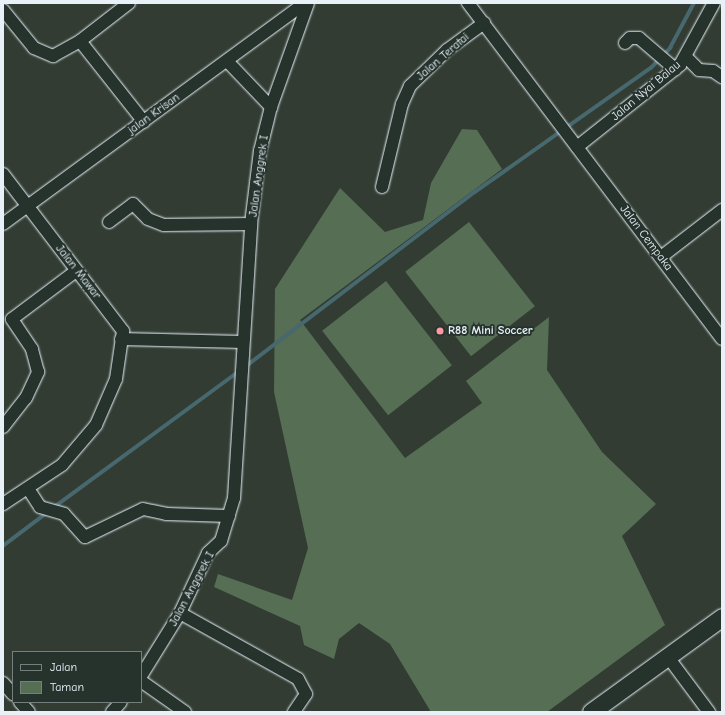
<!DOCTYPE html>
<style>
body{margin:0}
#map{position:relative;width:725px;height:715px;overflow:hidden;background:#323c33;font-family:"Comic Neue",sans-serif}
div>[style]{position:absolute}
.green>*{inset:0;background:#556e54;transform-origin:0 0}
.stream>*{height:3.5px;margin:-1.75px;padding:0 1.75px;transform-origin:1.75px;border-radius:1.75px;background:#47686e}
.roads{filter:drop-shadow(0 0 1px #e8f1f8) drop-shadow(0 0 1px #e8f1f8)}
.street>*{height:12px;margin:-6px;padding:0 6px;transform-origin:6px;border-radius:6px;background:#26332d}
.secondary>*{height:17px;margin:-8.5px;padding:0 8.5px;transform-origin:8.5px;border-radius:8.5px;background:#26332d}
.dots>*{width:11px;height:11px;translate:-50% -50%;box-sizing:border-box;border:2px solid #26332d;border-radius:50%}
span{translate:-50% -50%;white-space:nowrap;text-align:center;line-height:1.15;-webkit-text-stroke:4px #26332d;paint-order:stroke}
.street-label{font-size:12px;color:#e8f1f8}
.poi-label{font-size:12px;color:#e8f1f8;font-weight:700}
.left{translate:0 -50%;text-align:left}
.frame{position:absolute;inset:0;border:4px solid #e8f1f8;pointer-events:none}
.legend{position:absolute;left:12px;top:651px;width:130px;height:52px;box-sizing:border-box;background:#26332d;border:1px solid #747f7e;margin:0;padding:5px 7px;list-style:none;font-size:12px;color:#e8f1f8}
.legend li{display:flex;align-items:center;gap:8px;height:20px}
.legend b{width:20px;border:1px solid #747f7e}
</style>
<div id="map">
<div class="green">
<div style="clip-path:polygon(462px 129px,477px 130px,502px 169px,300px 320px,405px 458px,482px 403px,466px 381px,549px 317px,547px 370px,602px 452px,656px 504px,622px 536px,665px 625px,547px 712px,431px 712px,390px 644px,359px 623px,339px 639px,334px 659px,304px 645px,300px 626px,214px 587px,218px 574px,292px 600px,308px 548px,274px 392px,275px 289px,340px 188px,385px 232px,423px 220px,431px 183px)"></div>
<div style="left:469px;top:222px;width:107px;height:81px;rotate:52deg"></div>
<div style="left:386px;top:281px;width:107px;height:81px;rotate:52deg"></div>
</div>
<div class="stream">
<div style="left:245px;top:367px;width:289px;rotate:-37.3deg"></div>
<div style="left:475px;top:192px;width:215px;rotate:-35.2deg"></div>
<div style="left:651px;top:68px;width:28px;rotate:-46deg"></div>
<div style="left:670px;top:48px;width:51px;rotate:-61.9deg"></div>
<div style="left:53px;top:508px;width:230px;rotate:-36.3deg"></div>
<div style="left:3px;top:546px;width:56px;rotate:-37.1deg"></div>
</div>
<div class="roads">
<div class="street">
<div style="left:468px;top:3px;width:421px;rotate:52.9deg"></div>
<div style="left:3px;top:10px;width:49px;rotate:50.8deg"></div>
<div style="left:34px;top:48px;width:21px;rotate:23deg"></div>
<div style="left:53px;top:56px;width:31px;rotate:-29deg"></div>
<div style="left:80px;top:41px;width:62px;rotate:-37.8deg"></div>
<div style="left:80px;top:41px;width:103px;rotate:51.7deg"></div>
<div style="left:625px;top:43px;width:7px;rotate:-45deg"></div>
<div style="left:630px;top:38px;width:9px"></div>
<div style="left:639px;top:38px;width:48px;rotate:40.7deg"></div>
<div style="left:686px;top:57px;width:18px;rotate:45deg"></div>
<div style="left:699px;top:70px;width:14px;rotate:4deg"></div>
<div style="left:713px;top:71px;width:11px;rotate:34deg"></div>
<div style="left:227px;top:61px;width:64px;rotate:46.3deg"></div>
<div style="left:577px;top:147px;width:132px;rotate:-38.5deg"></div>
<div style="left:680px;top:65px;width:71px;rotate:-61.3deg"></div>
<div style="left:3px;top:174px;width:198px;rotate:52.6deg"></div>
<div style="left:123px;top:331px;width:49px;rotate:98.3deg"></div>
<div style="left:116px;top:379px;width:50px;rotate:113.5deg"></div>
<div style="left:96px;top:425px;width:52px;rotate:130.4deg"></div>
<div style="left:62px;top:465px;width:71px;rotate:146.5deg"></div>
<div style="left:382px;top:187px;width:85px;rotate:-76.5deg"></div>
<div style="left:402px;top:104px;width:20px;rotate:-66deg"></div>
<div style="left:410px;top:86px;width:52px;rotate:-44.2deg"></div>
<div style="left:447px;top:50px;width:46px;rotate:-36.1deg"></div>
<div style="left:109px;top:222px;width:30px;rotate:-37deg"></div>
<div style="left:133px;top:204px;width:21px;rotate:45deg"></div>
<div style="left:148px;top:219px;width:17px;rotate:21deg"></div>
<div style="left:164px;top:225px;width:87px;rotate:-0.7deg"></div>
<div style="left:3px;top:224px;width:374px;rotate:-36.2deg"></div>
<div style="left:661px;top:257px;width:77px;rotate:-37.6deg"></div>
<div style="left:121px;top:339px;width:122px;rotate:1.4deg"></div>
<div style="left:3px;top:427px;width:37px;rotate:-52deg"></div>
<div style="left:26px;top:398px;width:29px;rotate:-65deg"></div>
<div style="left:38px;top:372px;width:24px;rotate:-105deg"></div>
<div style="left:32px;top:349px;width:36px;rotate:-124deg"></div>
<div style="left:12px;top:319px;width:80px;rotate:-36.9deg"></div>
<div style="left:29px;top:490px;width:20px;rotate:57deg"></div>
<div style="left:40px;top:507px;width:25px;rotate:16deg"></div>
<div style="left:64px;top:514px;width:31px;rotate:48deg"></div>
<div style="left:85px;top:537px;width:64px;rotate:-25.8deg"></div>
<div style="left:143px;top:509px;width:24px;rotate:12deg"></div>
<div style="left:166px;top:514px;width:63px;rotate:1.8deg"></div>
<div style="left:180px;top:613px;width:135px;rotate:29.2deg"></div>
<div style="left:298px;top:679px;width:17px;rotate:62deg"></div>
<div style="left:306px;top:694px;width:22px;rotate:124deg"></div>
<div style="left:668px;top:657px;width:69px;rotate:53.3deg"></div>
<div style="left:141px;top:676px;width:74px;rotate:-58.2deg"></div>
<div style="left:180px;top:613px;width:66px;rotate:-65deg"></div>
<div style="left:208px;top:553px;width:18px;rotate:-43deg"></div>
<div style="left:221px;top:541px;width:45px;rotate:-73.2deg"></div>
<div style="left:234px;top:498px;width:275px;rotate:-86.4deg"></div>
<div style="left:251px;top:224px;width:74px;rotate:-83deg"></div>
<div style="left:260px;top:151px;width:45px;rotate:-76deg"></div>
<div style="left:271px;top:107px;width:110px;rotate:-70.4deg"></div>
<div style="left:141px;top:681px;width:54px;rotate:35.2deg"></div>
<div style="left:3px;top:683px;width:15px;rotate:48deg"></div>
<div style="left:20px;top:702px;width:13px;rotate:48deg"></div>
<div style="left:112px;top:712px;width:13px;rotate:-48deg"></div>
</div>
<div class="secondary">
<div style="left:591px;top:712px;width:162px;rotate:-35.9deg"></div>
</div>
</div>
<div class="dots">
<div style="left:440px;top:331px;background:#ff9aa2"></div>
</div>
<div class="street-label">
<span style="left:443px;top:57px;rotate:-41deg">Jalan Teratai</span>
<span style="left:646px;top:91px;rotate:-40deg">Jalan Nyai Balau</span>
<span style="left:154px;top:114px;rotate:-36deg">jalan Krisan</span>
<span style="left:259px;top:176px;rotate:-82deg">Jalan Anggrek I</span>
<span style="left:646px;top:238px;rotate:53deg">Jalan Cempaka</span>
<span style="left:78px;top:272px;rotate:52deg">Jalan Mawar</span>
<span style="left:192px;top:589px;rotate:-62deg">Jalan Anggrek I</span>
</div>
<div class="poi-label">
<span class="left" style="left:448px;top:331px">R88 Mini Soccer</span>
</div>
<div class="frame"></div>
<ul class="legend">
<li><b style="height:5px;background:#26332d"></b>Jalan</li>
<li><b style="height:11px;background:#556e54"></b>Taman</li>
</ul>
</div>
